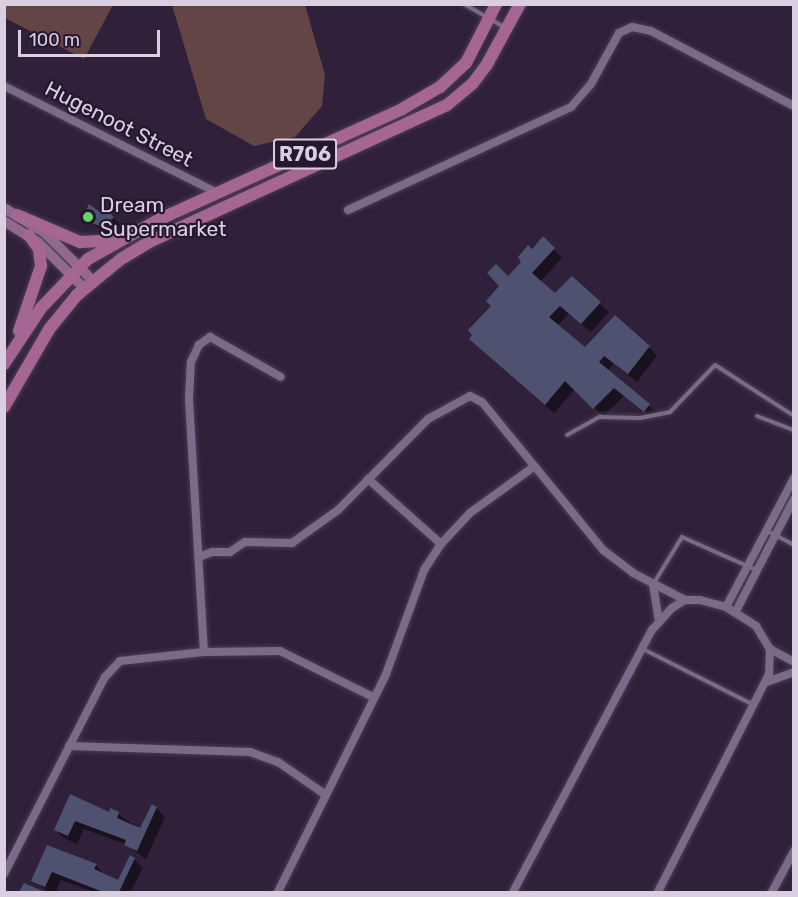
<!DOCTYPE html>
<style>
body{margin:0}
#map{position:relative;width:798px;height:897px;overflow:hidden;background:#302039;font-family:Rubik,sans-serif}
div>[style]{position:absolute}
.green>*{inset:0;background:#634545}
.shadow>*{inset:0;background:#0007}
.building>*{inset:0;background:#4e5270}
.roads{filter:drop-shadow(0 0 2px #4a3c52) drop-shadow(0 0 2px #4a3c52)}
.lane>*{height:4px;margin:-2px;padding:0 2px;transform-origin:2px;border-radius:2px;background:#7c6a88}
.street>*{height:8px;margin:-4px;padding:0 4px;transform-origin:4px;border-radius:4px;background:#7c6a88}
.secondary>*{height:10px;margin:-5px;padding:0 5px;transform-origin:5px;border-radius:5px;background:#91688e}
.primary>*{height:12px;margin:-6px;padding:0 6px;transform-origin:6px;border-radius:6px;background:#a66694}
.dots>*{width:16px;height:16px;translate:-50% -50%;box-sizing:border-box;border:3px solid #26172f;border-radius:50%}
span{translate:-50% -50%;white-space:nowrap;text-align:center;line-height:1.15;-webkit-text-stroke:4.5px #26172f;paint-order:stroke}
.shield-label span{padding:2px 4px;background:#26172f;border:2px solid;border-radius:4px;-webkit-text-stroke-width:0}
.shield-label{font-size:20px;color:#d9cfe0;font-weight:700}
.street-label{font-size:21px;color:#d9cfe0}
.poi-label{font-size:21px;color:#d9cfe0}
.left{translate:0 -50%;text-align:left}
.frame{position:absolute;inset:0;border:6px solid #d9cfe0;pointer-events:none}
.scale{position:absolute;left:18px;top:30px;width:142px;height:27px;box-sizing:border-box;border:3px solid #d9cfe0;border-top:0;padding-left:8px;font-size:18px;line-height:21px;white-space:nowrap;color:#d9cfe0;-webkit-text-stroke:4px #26172f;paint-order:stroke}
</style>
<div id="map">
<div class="green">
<div style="clip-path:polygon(4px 5px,5px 4px,113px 5px,84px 59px,5px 18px)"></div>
<div style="clip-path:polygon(172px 5px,305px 5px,325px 75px,322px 106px,295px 137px,254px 146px,206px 119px)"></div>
</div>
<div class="shadow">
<div style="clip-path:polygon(108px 210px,120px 225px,107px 232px,84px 219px)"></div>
<div style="clip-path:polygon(543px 238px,562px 258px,540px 282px,555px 295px,572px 278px,609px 312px,591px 332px,569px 313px,557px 326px,585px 350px,649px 347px,657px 356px,637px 382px,614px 363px,608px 371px,658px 414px,654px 419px,624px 396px,603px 416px,575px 389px,554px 413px,480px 348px,493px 306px,508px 278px,523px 262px,520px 258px)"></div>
<div style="clip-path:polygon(70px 796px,109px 814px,118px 814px,141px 830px,156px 808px,165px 817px,146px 859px,125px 844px,84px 829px,77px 844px,64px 838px,55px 829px)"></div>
<div style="clip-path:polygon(48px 847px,96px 865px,104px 875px,119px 882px,134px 859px,143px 868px,130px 892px,94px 892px,61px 880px,56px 892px,49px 892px,33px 880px)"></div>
</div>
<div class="building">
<div style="clip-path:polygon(89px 204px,100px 212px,108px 209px,114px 218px,100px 226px,82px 220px)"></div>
<div style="clip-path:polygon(543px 236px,555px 248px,532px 273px,555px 293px,572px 276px,601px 302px,581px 324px,560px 306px,549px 317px,585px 347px,615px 315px,650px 346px,628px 374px,604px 356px,599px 362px,650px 404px,644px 412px,614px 388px,593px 409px,565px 381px,545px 405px,469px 339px,472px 335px,468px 330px,491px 306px,486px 301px,499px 286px,487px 273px,496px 264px,508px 276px,521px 262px,518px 257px,528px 245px,532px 249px)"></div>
<div style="clip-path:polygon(70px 794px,109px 812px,110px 808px,119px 812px,117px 818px,140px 828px,152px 804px,157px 807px,137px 851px,124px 845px,126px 840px,75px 821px,68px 836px,54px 830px)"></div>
<div style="clip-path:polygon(47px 845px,97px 864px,94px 869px,118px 880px,130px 855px,135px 858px,119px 892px,103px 892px,52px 872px,45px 887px,31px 881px)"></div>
<div style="clip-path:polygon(24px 883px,45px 892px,19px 892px)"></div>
</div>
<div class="roads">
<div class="lane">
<div style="left:464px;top:4px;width:46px;rotate:29.9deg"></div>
<div style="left:757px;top:416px;width:40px;rotate:21deg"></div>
<div style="left:567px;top:435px;width:38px;rotate:-29deg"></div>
<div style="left:600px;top:417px;width:40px;rotate:1.4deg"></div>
<div style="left:640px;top:418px;width:31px;rotate:-11deg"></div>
<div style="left:670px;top:412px;width:65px;rotate:-46.2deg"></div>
<div style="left:715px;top:365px;width:94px;rotate:32.8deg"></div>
<div style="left:767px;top:531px;width:30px;rotate:27deg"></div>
<div style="left:654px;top:583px;width:54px;rotate:-58.7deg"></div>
<div style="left:682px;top:537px;width:81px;rotate:24deg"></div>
<div style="left:641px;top:648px;width:124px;rotate:26.8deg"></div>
</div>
<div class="street">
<div style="left:4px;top:86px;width:239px;rotate:26.6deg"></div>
<div style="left:348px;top:210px;width:246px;rotate:-24.8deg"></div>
<div style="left:571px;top:107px;width:30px;rotate:-49deg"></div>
<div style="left:591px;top:84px;width:58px;rotate:-61.2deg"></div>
<div style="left:619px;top:33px;width:14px;rotate:-25deg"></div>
<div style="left:632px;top:27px;width:19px;rotate:12deg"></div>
<div style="left:651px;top:31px;width:161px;rotate:27.7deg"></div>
<div style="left:368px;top:479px;width:98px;rotate:41.7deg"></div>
<div style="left:199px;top:557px;width:14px;rotate:-21deg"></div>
<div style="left:212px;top:552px;width:18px"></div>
<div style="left:230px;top:552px;width:18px;rotate:-34deg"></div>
<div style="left:245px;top:542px;width:47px;rotate:1.2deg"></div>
<div style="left:292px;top:543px;width:57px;rotate:-35.7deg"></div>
<div style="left:338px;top:510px;width:128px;rotate:-45.3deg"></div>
<div style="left:428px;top:419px;width:48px;rotate:-28.7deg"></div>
<div style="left:470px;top:396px;width:13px;rotate:27deg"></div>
<div style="left:482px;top:402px;width:191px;rotate:50.7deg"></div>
<div style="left:603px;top:550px;width:38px;rotate:37deg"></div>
<div style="left:633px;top:573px;width:59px;rotate:27.4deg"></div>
<div style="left:653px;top:584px;width:36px;rotate:81deg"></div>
<div style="left:726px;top:607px;width:146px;rotate:-62.2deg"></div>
<div style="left:736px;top:611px;width:126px;rotate:-62.6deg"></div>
<div style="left:770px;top:649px;width:27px;rotate:28deg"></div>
<div style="left:204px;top:652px;width:254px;rotate:-93.4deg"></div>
<div style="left:189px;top:398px;width:36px;rotate:-87deg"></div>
<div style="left:191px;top:362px;width:19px;rotate:-65deg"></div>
<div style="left:199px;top:345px;width:14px;rotate:-36deg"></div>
<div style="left:210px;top:337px;width:81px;rotate:29.4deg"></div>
<div style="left:767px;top:682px;width:29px;rotate:-20deg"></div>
<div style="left:69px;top:746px;width:181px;rotate:1.9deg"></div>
<div style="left:250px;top:752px;width:30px;rotate:20deg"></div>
<div style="left:278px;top:762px;width:58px;rotate:34.5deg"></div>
<div style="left:4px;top:874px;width:221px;rotate:-62.9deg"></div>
<div style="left:105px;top:677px;width:22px;rotate:-47deg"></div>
<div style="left:120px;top:661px;width:84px;rotate:-6.1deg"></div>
<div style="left:204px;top:652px;width:76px;rotate:-0.8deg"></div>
<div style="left:280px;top:651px;width:104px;rotate:26.3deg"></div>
<div style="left:278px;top:892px;width:243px;rotate:-63.6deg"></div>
<div style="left:386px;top:674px;width:111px;rotate:-69.9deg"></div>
<div style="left:424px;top:570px;width:31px;rotate:-57deg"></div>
<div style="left:441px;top:544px;width:42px;rotate:-46.9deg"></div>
<div style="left:470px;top:513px;width:77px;rotate:-36deg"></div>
<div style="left:513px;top:892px;width:297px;rotate:-62.1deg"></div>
<div style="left:652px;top:630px;width:30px;rotate:-48deg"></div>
<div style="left:672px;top:608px;width:15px;rotate:-32deg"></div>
<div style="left:685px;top:600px;width:15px"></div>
<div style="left:700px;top:600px;width:27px;rotate:15deg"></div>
<div style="left:726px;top:607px;width:36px;rotate:32deg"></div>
<div style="left:756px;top:626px;width:27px;rotate:59deg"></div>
<div style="left:770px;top:649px;width:25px;rotate:92deg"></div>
<div style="left:769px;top:674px;width:245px;rotate:117deg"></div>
<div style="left:772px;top:892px;width:47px;rotate:-61.8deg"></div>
</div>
<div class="secondary">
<div style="left:4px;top:208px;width:48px;rotate:31.4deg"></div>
<div style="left:45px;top:233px;width:69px;rotate:45deg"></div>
<div style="left:4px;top:221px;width:40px;rotate:32deg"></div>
<div style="left:38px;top:242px;width:66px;rotate:45deg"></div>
</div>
<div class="primary">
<div style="left:17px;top:215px;width:69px;rotate:23.2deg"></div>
<div style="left:80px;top:242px;width:35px;rotate:-3deg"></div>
<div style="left:19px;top:331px;width:69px;rotate:-71.3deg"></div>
<div style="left:41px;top:266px;width:17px;rotate:-97deg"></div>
<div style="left:39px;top:249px;width:17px;rotate:-126deg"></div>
<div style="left:4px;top:364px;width:67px;rotate:-56.5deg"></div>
<div style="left:41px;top:308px;width:68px;rotate:-46.2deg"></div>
<div style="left:88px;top:259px;width:82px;rotate:-29.1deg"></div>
<div style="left:160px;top:219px;width:266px;rotate:-24.4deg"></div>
<div style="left:402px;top:109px;width:44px;rotate:-30.1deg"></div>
<div style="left:440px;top:87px;width:35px;rotate:-43deg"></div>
<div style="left:466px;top:63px;width:66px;rotate:-63deg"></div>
<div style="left:4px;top:407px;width:91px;rotate:-59.8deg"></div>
<div style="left:50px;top:328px;width:43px;rotate:-50.7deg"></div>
<div style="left:77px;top:295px;width:57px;rotate:-39.3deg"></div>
<div style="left:121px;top:259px;width:33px;rotate:-31deg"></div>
<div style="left:149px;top:242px;width:328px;rotate:-24.7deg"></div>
<div style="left:447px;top:105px;width:34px;rotate:-40deg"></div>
<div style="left:473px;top:83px;width:21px;rotate:-53deg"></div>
<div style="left:486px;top:66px;width:71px;rotate:-61.3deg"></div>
</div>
</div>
<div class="dots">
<div style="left:88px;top:217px;background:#65d467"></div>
</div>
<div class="shield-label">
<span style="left:305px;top:154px">R706</span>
</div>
<div class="street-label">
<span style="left:119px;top:124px;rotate:27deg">Hugenoot Street</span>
</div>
<div class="poi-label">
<span class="left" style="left:100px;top:217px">Dream<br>Supermarket</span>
</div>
<div class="frame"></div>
<div class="scale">100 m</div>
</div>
